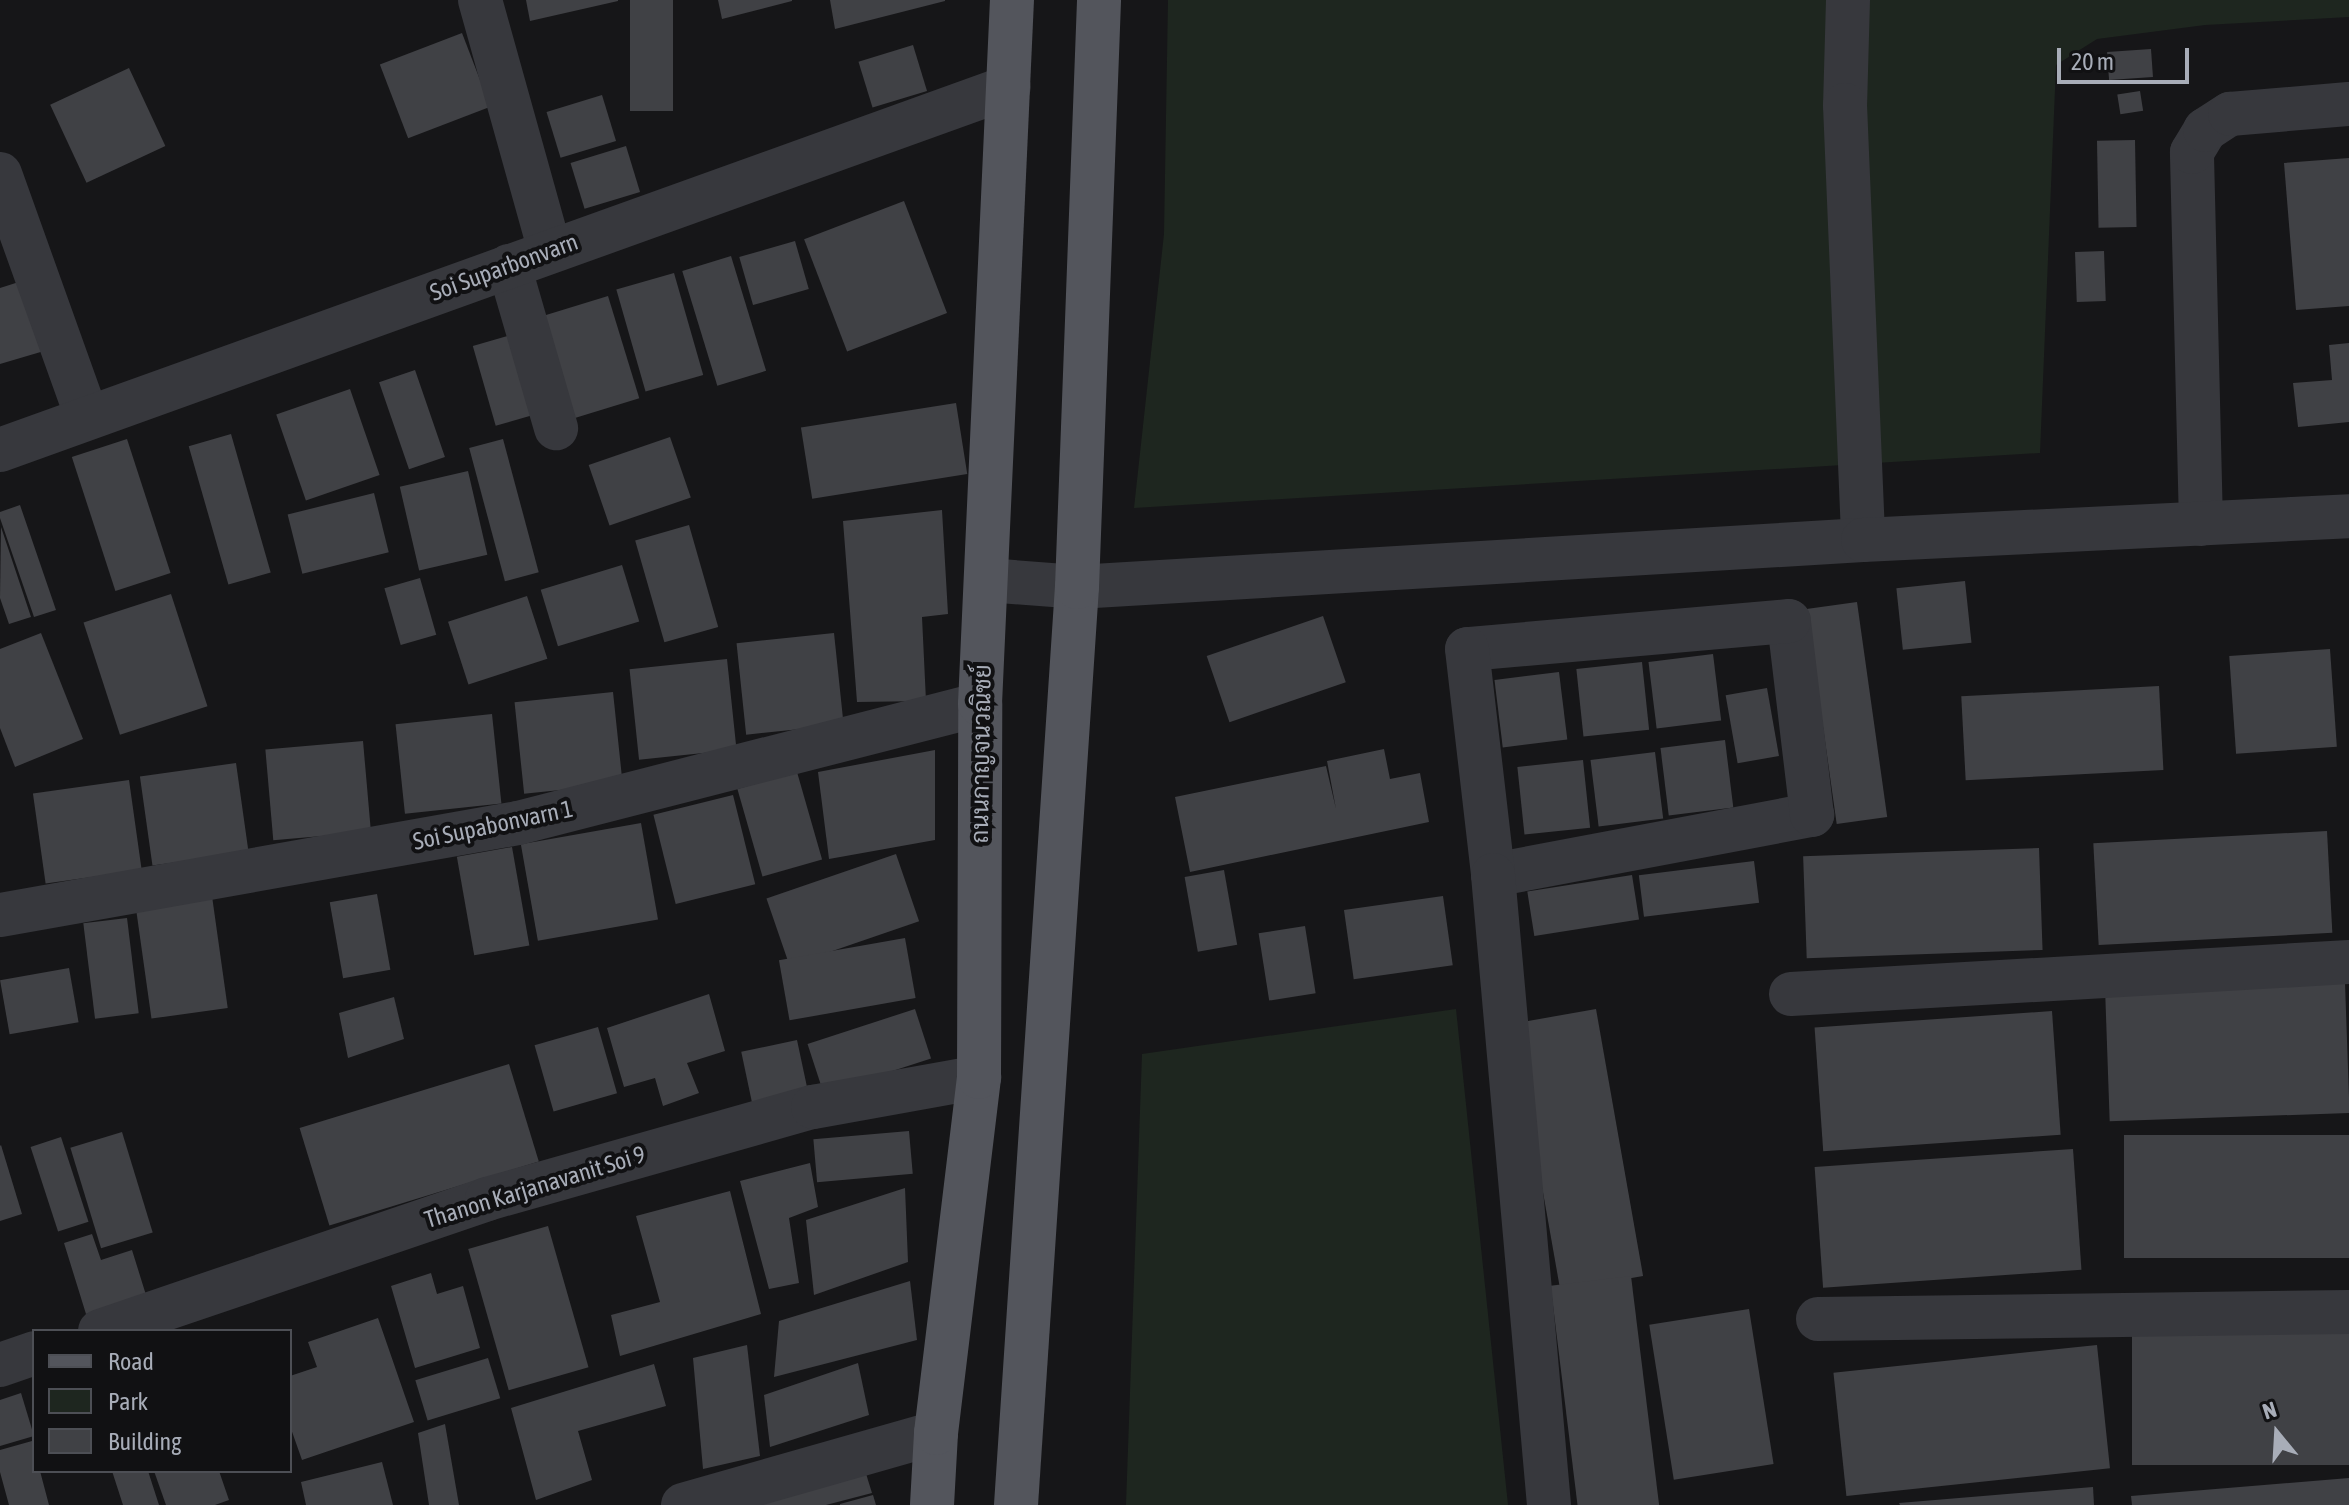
<!DOCTYPE html>
<meta charset="utf-8">
<style>
body{margin:0}
#map{position:relative;width:2349px;height:1505px;overflow:hidden;background:#161618;font-family:"Asap Condensed",Sarabun,sans-serif}
div>[style]{position:absolute}
.green>*{inset:0;background:#1e261f}
.building>*{inset:0;background:#404145;transform-origin:0 0}
.minor>*{height:44px;margin:-22px;padding:0 22px;transform-origin:22px;border-radius:22px;background:#37383d}
.major>*{height:44px;margin:-22px;padding:0 22px;transform-origin:22px;border-radius:22px;background:#53555c}
span{translate:-50% -50%;white-space:nowrap;text-align:center;line-height:1.15;-webkit-text-stroke:8px #111113;paint-order:stroke}
.street-label{font-size:24px;color:#a8adb8}
.legend{position:absolute;left:32px;top:1329px;width:260px;height:144px;box-sizing:border-box;background:#111113;border:2px solid #4d4f55;margin:0;padding:10px 14px;list-style:none;font-size:24px;color:#a8adb8}
.legend li{display:flex;align-items:center;gap:16px;height:40px}
.legend b{width:40px;border:2px solid #4d4f55}
.north{position:absolute;left:2237px;top:1393px;width:80px;height:80px;-webkit-text-stroke:6px #111113;paint-order:stroke;rotate:342deg;font-size:22px;font-weight:700;line-height:32px;text-align:center;color:#a8adb8}
.north::after{content:'';display:block;margin:auto;width:28px;height:36px;background:#a8adb8;clip-path:polygon(50% 0,100% 100%,50% 72%,0 100%)}
.scale{position:absolute;left:2057px;top:48px;width:132px;height:36px;box-sizing:border-box;border:4px solid #a8adb8;border-top:0;padding-left:10px;font-size:24px;line-height:28px;white-space:nowrap;color:#a8adb8;-webkit-text-stroke:6px #111113;paint-order:stroke}
</style>
<div id="map">
<div class="green">
<div style="clip-path:polygon(1168px 0,2349px 0,2349px 17px,2205px 25px,2097px 39px,2056px 65px,2040px 453px,1134px 508px,1164px 234px)"></div>
<div style="clip-path:polygon(1456px 1009px,1508px 1505px,1126px 1505px,1142px 1054px)"></div>
</div>
<div class="building">
<div style="clip-path:polygon(526px 0,618px 0,618px 1px,530px 21px)"></div>
<div style="left:630px;top:0;width:43px;height:111px"></div>
<div style="clip-path:polygon(718px 0,792px 0,792px 1px,722px 19px)"></div>
<div style="clip-path:polygon(830px 0,945px 0,945px 1px,835px 29px)"></div>
<div style="left:462px;top:33px;width:79px;height:88px;rotate:69deg"></div>
<div style="left:913px;top:45px;width:48px;height:57px;rotate:73deg"></div>
<div style="left:2151px;top:49px;width:28px;height:44px;rotate:86deg"></div>
<div style="left:129px;top:68px;width:86px;height:87px;rotate:65deg"></div>
<div style="left:2140px;top:91px;width:20px;height:23px;rotate:81deg"></div>
<div style="left:602px;top:95px;width:48px;height:58px;rotate:73deg"></div>
<div style="left:2135px;top:140px;width:87px;height:38px;rotate:89deg"></div>
<div style="left:626px;top:146px;width:48px;height:58px;rotate:73deg"></div>
<div style="clip-path:polygon(2349px 158px,2349px 306px,2296px 310px,2284px 163px)"></div>
<div style="left:904px;top:201px;width:120px;height:107px;rotate:69deg"></div>
<div style="left:795px;top:241px;width:50px;height:58px;rotate:74deg"></div>
<div style="left:2104px;top:251px;width:50px;height:29px;rotate:88deg"></div>
<div style="left:731px;top:256px;width:120px;height:51px;rotate:73deg"></div>
<div style="left:674px;top:273px;width:106px;height:60px;rotate:74deg"></div>
<div style="clip-path:polygon(22px 281px,44px 351px,0 364px,0 288px)"></div>
<div style="left:608px;top:296px;width:107px;height:69px;rotate:73deg"></div>
<div style="left:518px;top:333px;width:83px;height:47px;rotate:74deg"></div>
<div style="clip-path:polygon(2349px 343px,2349px 422px,2298px 427px,2293px 383px,2332px 380px,2329px 345px)"></div>
<div style="left:415px;top:370px;width:92px;height:38px;rotate:71deg"></div>
<div style="left:350px;top:389px;width:91px;height:78px;rotate:71deg"></div>
<div style="left:956px;top:403px;width:72px;height:157px;rotate:81deg"></div>
<div style="left:231px;top:434px;width:144px;height:44px;rotate:74deg"></div>
<div style="left:670px;top:437px;width:64px;height:86px;rotate:71deg"></div>
<div style="left:127px;top:439px;width:141px;height:58px;rotate:72deg"></div>
<div style="left:503px;top:439px;width:138px;height:35px;rotate:75deg"></div>
<div style="left:468px;top:471px;width:86px;height:70px;rotate:77deg"></div>
<div style="left:374px;top:493px;width:61px;height:89px;rotate:76deg"></div>
<div style="clip-path:polygon(20px 505px,56px 610px,34px 617px,0 518px,0 512px)"></div>
<div style="clip-path:polygon(942px 510px,948px 614px,922px 617px,926px 701px,857px 702px,843px 521px)"></div>
<div style="left:689px;top:525px;width:106px;height:56px;rotate:74deg"></div>
<div style="clip-path:polygon(1px 527px,31px 617px,9px 624px,0 598px)"></div>
<div style="left:622px;top:565px;width:59px;height:85px;rotate:73deg"></div>
<div style="left:420px;top:578px;width:59px;height:37px;rotate:74deg"></div>
<div style="left:1965px;top:581px;width:62px;height:69px;rotate:84deg"></div>
<div style="left:171px;top:594px;width:118px;height:92px;rotate:72deg"></div>
<div style="left:527px;top:596px;width:66px;height:83px;rotate:72deg"></div>
<div style="left:1857px;top:602px;width:217px;height:51px;rotate:82deg"></div>
<div style="left:1323px;top:616px;width:70px;height:123px;rotate:71deg"></div>
<div style="clip-path:polygon(41px 633px,83px 739px,15px 767px,0 728px,0 649px)"></div>
<div style="left:834px;top:633px;width:92px;height:98px;rotate:84deg"></div>
<div style="left:2330px;top:649px;width:98px;height:101px;rotate:86deg"></div>
<div style="left:1713px;top:654px;width:67px;height:65px;rotate:83deg"></div>
<div style="left:727px;top:659px;width:91px;height:98px;rotate:84deg"></div>
<div style="left:1642px;top:662px;width:68px;height:66px;rotate:84deg"></div>
<div style="left:1559px;top:672px;width:68px;height:65px;rotate:83deg"></div>
<div style="left:2159px;top:686px;width:84px;height:198px;rotate:87deg"></div>
<div style="left:1767px;top:688px;width:69px;height:42px;rotate:80deg"></div>
<div style="left:613px;top:692px;width:92px;height:99px;rotate:84deg"></div>
<div style="left:492px;top:714px;width:90px;height:97px;rotate:84deg"></div>
<div style="left:1725px;top:740px;width:68px;height:65px;rotate:83deg"></div>
<div style="left:363px;top:741px;width:91px;height:98px;rotate:85deg"></div>
<div style="clip-path:polygon(1384px 749px,1390px 779px,1420px 773px,1429px 822px,1190px 872px,1175px 797px,1326px 766px,1336px 809px,1327px 761px)"></div>
<div style="clip-path:polygon(935px 750px,935px 840px,829px 859px,818px 772px)"></div>
<div style="left:1655px;top:752px;width:67px;height:65px;rotate:83deg"></div>
<div style="left:1583px;top:760px;width:68px;height:66px;rotate:84deg"></div>
<div style="left:236px;top:763px;width:90px;height:97px;rotate:82deg"></div>
<div style="left:797px;top:772px;width:91px;height:62px;rotate:74deg"></div>
<div style="left:129px;top:780px;width:91px;height:97px;rotate:82deg"></div>
<div style="left:733px;top:795px;width:92px;height:82px;rotate:76deg"></div>
<div style="left:641px;top:823px;width:98px;height:122px;rotate:80deg"></div>
<div style="left:2327px;top:831px;width:102px;height:234px;rotate:87deg"></div>
<div style="left:512px;top:847px;width:100px;height:56px;rotate:80deg"></div>
<div style="left:2039px;top:848px;width:102px;height:236px;rotate:88deg"></div>
<div style="left:896px;top:854px;width:71px;height:137px;rotate:71deg"></div>
<div style="left:1754px;top:861px;width:42px;height:116px;rotate:83deg"></div>
<div style="left:1224px;top:870px;width:76px;height:40px;rotate:80deg"></div>
<div style="left:1632px;top:875px;width:45px;height:106px;rotate:81deg"></div>
<div style="left:377px;top:894px;width:77px;height:48px;rotate:80deg"></div>
<div style="left:212px;top:896px;width:113px;height:77px;rotate:82deg"></div>
<div style="left:1443px;top:896px;width:70px;height:100px;rotate:82deg"></div>
<div style="left:127px;top:918px;width:96px;height:44px;rotate:83deg"></div>
<div style="left:1305px;top:926px;width:68px;height:47px;rotate:81deg"></div>
<div style="left:905px;top:938px;width:61px;height:128px;rotate:80deg"></div>
<div style="left:69px;top:968px;width:55px;height:70px;rotate:80deg"></div>
<div style="left:2345px;top:983px;width:130px;height:240px;rotate:88deg"></div>
<div style="clip-path:polygon(709px 994px,725px 1051px,687px 1063px,699px 1093px,663px 1106px,655px 1078px,624px 1087px,607px 1028px)"></div>
<div style="clip-path:polygon(394px 997px,404px 1039px,348px 1058px,339px 1013px)"></div>
<div style="left:915px;top:1009px;width:52px;height:113px;rotate:72deg"></div>
<div style="left:1596px;top:1009px;width:271px;height:84px;rotate:80deg"></div>
<div style="left:2052px;top:1011px;width:124px;height:238px;rotate:86deg"></div>
<div style="left:598px;top:1027px;width:69px;height:66px;rotate:74deg"></div>
<div style="left:797px;top:1040px;width:54px;height:57px;rotate:78deg"></div>
<div style="left:509px;top:1064px;width:102px;height:219px;rotate:73deg"></div>
<div style="left:909px;top:1131px;width:43px;height:96px;rotate:85deg"></div>
<div style="left:122px;top:1132px;width:105px;height:54px;rotate:73deg"></div>
<div style="left:2349px;top:1135px;width:123px;height:225px;rotate:90deg"></div>
<div style="left:61px;top:1137px;width:89px;height:32px;rotate:72deg"></div>
<div style="clip-path:polygon(1px 1145px,22px 1214px,0 1221px,0 1146px)"></div>
<div style="left:2073px;top:1149px;width:121px;height:259px;rotate:86deg"></div>
<div style="clip-path:polygon(810px 1163px,818px 1207px,789px 1218px,799px 1283px,769px 1289px,740px 1181px)"></div>
<div style="clip-path:polygon(905px 1188px,908px 1262px,814px 1295px,806px 1220px)"></div>
<div style="clip-path:polygon(730px 1191px,761px 1314px,620px 1356px,611px 1315px,660px 1302px,636px 1216px)"></div>
<div style="left:548px;top:1226px;width:147px;height:83px;rotate:74deg"></div>
<div style="clip-path:polygon(92px 1234px,101px 1260px,132px 1250px,146px 1295px,86px 1314px,64px 1243px)"></div>
<div style="clip-path:polygon(431px 1273px,437px 1294px,463px 1286px,480px 1348px,415px 1368px,391px 1286px)"></div>
<div style="left:1631px;top:1276px;width:231px;height:81px;rotate:83deg"></div>
<div style="clip-path:polygon(910px 1281px,917px 1340px,774px 1377px,779px 1321px)"></div>
<div style="left:1749px;top:1309px;width:157px;height:101px;rotate:81deg"></div>
<div style="clip-path:polygon(378px 1318px,414px 1422px,302px 1460px,290px 1426px,290px 1376px,317px 1367px,308px 1342px)"></div>
<div style="left:2349px;top:1331px;width:134px;height:217px;rotate:90deg"></div>
<div style="clip-path:polygon(747px 1345px,760px 1456px,703px 1469px,693px 1358px)"></div>
<div style="left:2097px;top:1345px;width:124px;height:265px;rotate:84deg"></div>
<div style="left:488px;top:1358px;width:42px;height:76px;rotate:73deg"></div>
<div style="clip-path:polygon(858px 1363px,869px 1415px,770px 1447px,764px 1395px)"></div>
<div style="clip-path:polygon(654px 1364px,666px 1406px,578px 1431px,592px 1480px,536px 1500px,511px 1408px)"></div>
<div style="clip-path:polygon(21px 1393px,34px 1436px,0 1446px,0 1400px)"></div>
<div style="clip-path:polygon(445px 1424px,459px 1505px,429px 1505px,418px 1433px)"></div>
<div style="clip-path:polygon(32px 1441px,34px 1471px,40px 1471px,49px 1505px,9px 1505px,0 1472px,0 1450px)"></div>
<div style="clip-path:polygon(382px 1462px,393px 1505px,306px 1505px,301px 1482px)"></div>
<div style="clip-path:polygon(863px 1464px,872px 1493px,826px 1505px,748px 1505px)"></div>
<div style="clip-path:polygon(112px 1471px,148px 1471px,159px 1505px,123px 1505px)"></div>
<div style="clip-path:polygon(154px 1471px,219px 1471px,229px 1500px,215px 1505px,166px 1505px)"></div>
<div style="clip-path:polygon(2349px 1478px,2349px 1505px,2132px 1505px,2131px 1496px)"></div>
<div style="clip-path:polygon(2093px 1487px,2094px 1505px,1900px 1505px,1899px 1503px)"></div>
<div style="clip-path:polygon(873px 1495px,876px 1505px,840px 1505px,840px 1504px)"></div>
</div>
<div class="minor">
<div style="left:480px;top:0;width:260px;rotate:74.4deg"></div>
<div style="left:1848px;top:0;width:105px;rotate:91.6deg"></div>
<div style="left:1845px;top:105px;width:435px;rotate:87.6deg"></div>
<div style="left:0;top:174px;width:258px;rotate:70.3deg"></div>
<div style="left:509px;top:266px;width:169px;rotate:73.8deg"></div>
<div style="left:0;top:450px;width:1072px;rotate:-19.79deg"></div>
<div style="left:2201px;top:524px;width:372px;rotate:-91.4deg"></div>
<div style="left:2192px;top:152px;width:26px;rotate:-59deg"></div>
<div style="left:2205px;top:130px;width:30px;rotate:-33deg"></div>
<div style="left:2230px;top:114px;width:119px;rotate:-4.8deg"></div>
<div style="left:987px;top:580px;width:90px;rotate:4.4deg"></div>
<div style="left:1077px;top:587px;width:787px;rotate:-3.42deg"></div>
<div style="left:1863px;top:540px;width:487px;rotate:-2.8deg"></div>
<div style="left:1493px;top:875px;width:325px;rotate:-10.7deg"></div>
<div style="left:1812px;top:815px;width:195px;rotate:-96.8deg"></div>
<div style="left:1789px;top:621px;width:323px;rotate:175deg"></div>
<div style="left:1467px;top:649px;width:227px;rotate:83.4deg"></div>
<div style="left:1493px;top:875px;width:632px;rotate:84.92deg"></div>
<div style="left:0;top:915px;width:526px;rotate:-10.07deg"></div>
<div style="left:518px;top:823px;width:477px;rotate:-14.4deg"></div>
<div style="left:1791px;top:994px;width:559px;rotate:-3.28deg"></div>
<div style="left:1818px;top:1319px;width:531px;rotate:-0.76deg"></div>
<div style="left:100px;top:1331px;width:409px;rotate:-18.8deg"></div>
<div style="left:487px;top:1199px;width:339px;rotate:-15.8deg"></div>
<div style="left:813px;top:1107px;width:169px;rotate:-10.2deg"></div>
<div style="left:0;top:1365px;width:36px;rotate:-19deg"></div>
<div style="left:683px;top:1505px;width:263px;rotate:-15.9deg"></div>
</div>
<div class="major">
<div style="left:932px;top:1505px;width:72px;rotate:-86.8deg"></div>
<div style="left:936px;top:1433px;width:359px;rotate:-83.1deg"></div>
<div style="left:979px;top:1077px;width:373px;rotate:-89.8deg"></div>
<div style="left:980px;top:704px;width:705px;rotate:-87.4deg"></div>
<div style="left:1016px;top:1505px;width:920px;rotate:-86.2deg"></div>
<div style="left:1077px;top:587px;width:587px;rotate:-87.85deg"></div>
</div>
<div class="street-label">
<span style="left:504px;top:267px;rotate:-20deg">Soi Suparbonvarn</span>
<span style="left:981px;top:754px;rotate:-89deg">ถนนกาญจนวณิชย์</span>
<span style="left:493px;top:825px;rotate:-12deg">Soi Supabonvarn 1</span>
<span style="left:535px;top:1187px;rotate:-17deg">Thanon Karjanavanit Soi 9</span>
</div>
<ul class="legend">
<li><b style="height:10px;background:#53555c"></b>Road</li>
<li><b style="height:22px;background:#1e261f"></b>Park</li>
<li><b style="height:22px;background:#404145"></b>Building</li>
</ul>
<div class="north">N</div>
<div class="scale">20 m</div>
</div>
